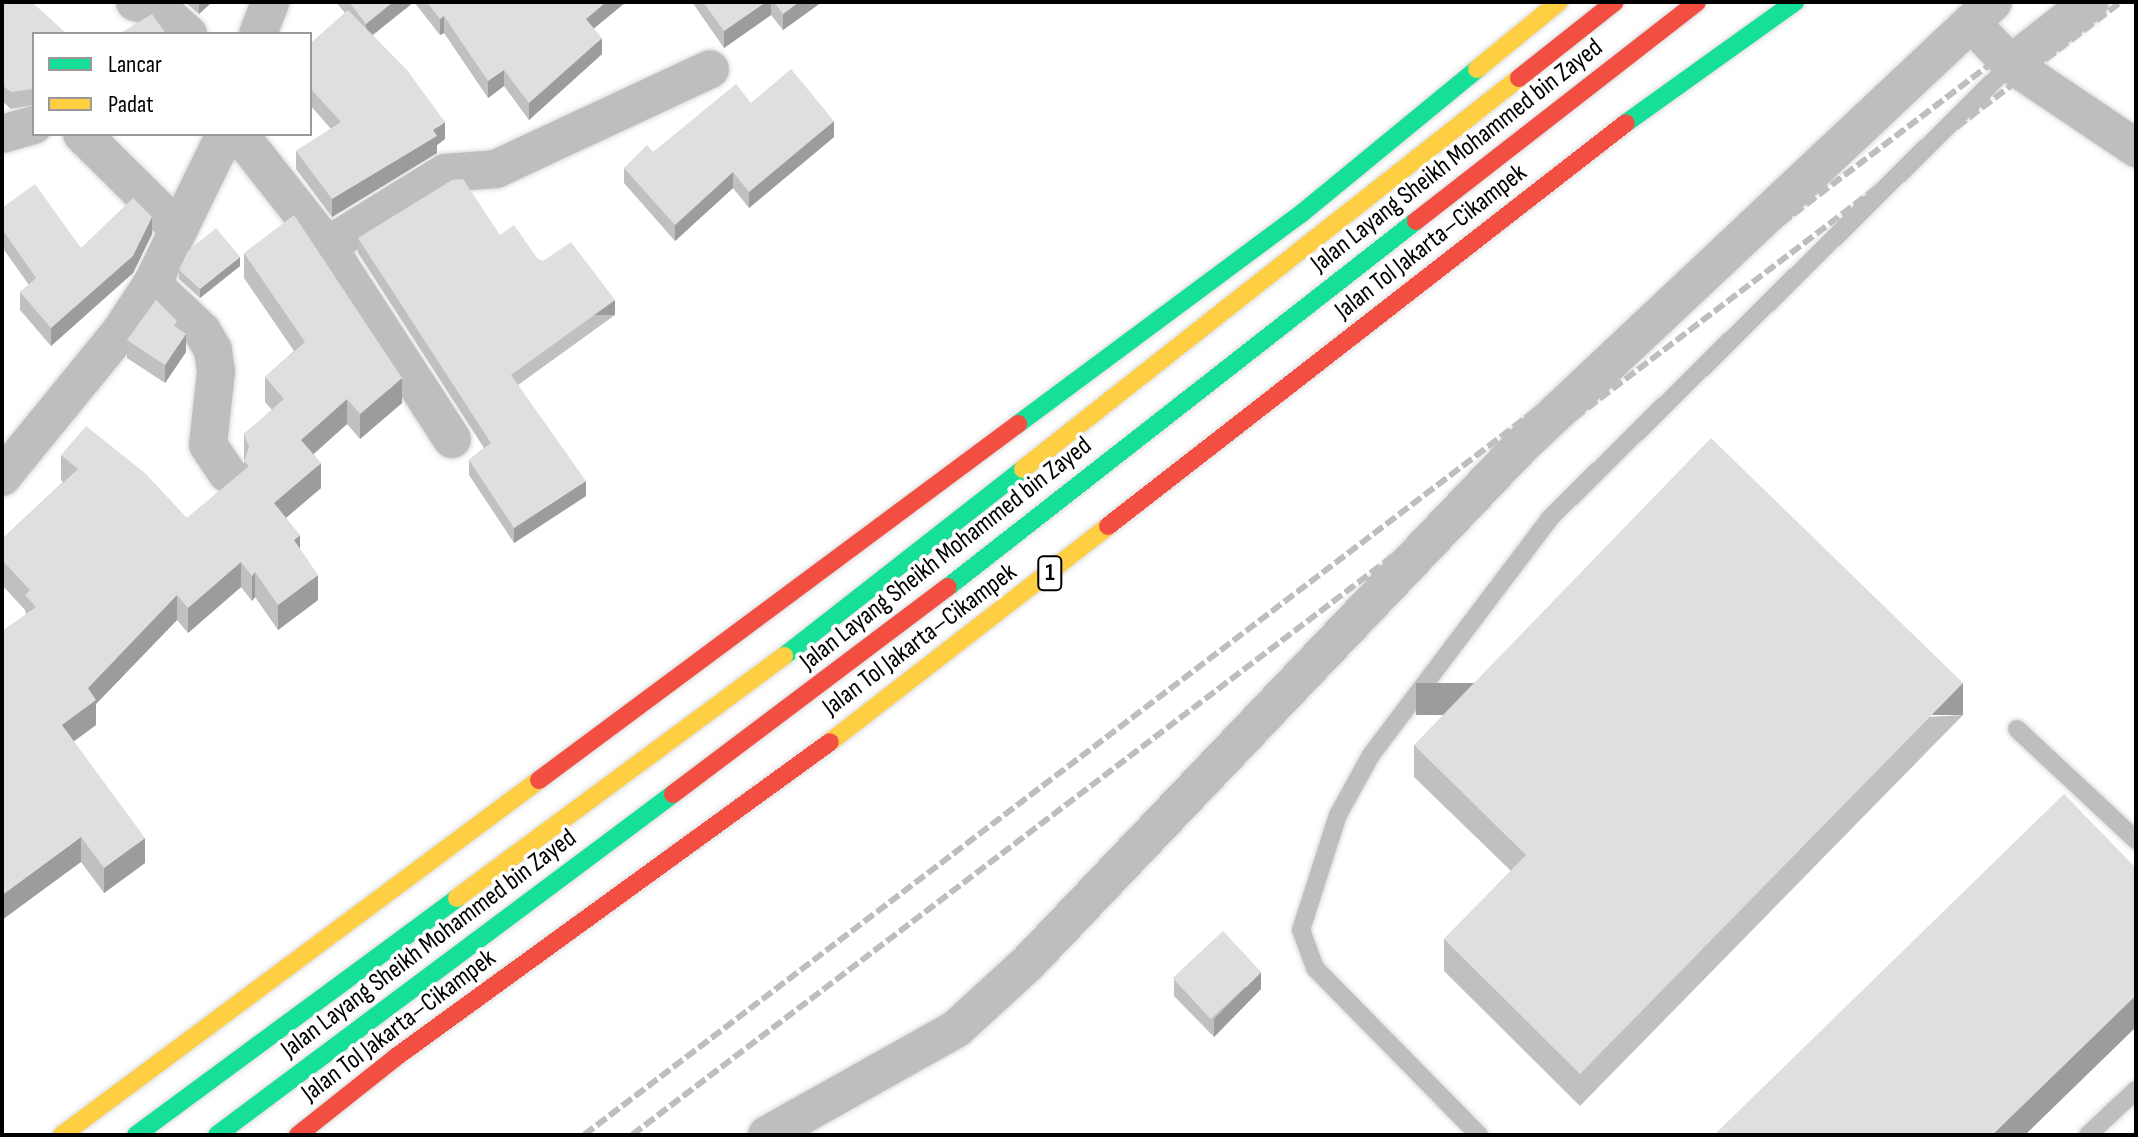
<!DOCTYPE html>
<meta charset="utf-8">
<style>
body{margin:0}
#map{position:relative;width:2138px;height:1137px;overflow:hidden;background:#fff;font-family:"Sofia Sans Condensed",sans-serif}
div>[style]{position:absolute}
.roads{filter:drop-shadow(0 0 2px #dbdbdb) drop-shadow(0 0 2px #dbdbdb)}
.lane>*{height:18px;margin:-9px;padding:0 9px;transform-origin:9px;border-radius:9px;background:#bebebe}
.street>*{height:38px;margin:-19px;padding:0 19px;transform-origin:19px;border-radius:19px;background:#bebebe}
.fast>*{height:18px;margin:-9px;padding:0 9px;transform-origin:9px;border-radius:9px;background:#16e098}
.slow>*{height:18px;margin:-9px;padding:0 9px;transform-origin:9px;border-radius:9px;background:#ffcf43}
.jam>*{height:18px;margin:-9px;padding:0 9px;transform-origin:9px;border-radius:9px;background:#f24e42}
.rail>*{height:6px;margin-top:-3px;transform-origin:0;background:repeating-linear-gradient(90deg,#bebebe 0 12px,transparent 0 16px)}
.wall>*{inset:0;background:#c0c0c0}
.shaded-wall>*{inset:0;background:#9c9c9c;transform-origin:0 0}
.building>*{inset:0;background:#dfdfdf;transform-origin:0 0}
span{translate:-50% -50%;white-space:nowrap;text-align:center;line-height:1.15;-webkit-text-stroke:7px #fff;paint-order:stroke}
.shield-label span{padding:2px 6px;background:#fff;border:2px solid;border-radius:6px;-webkit-text-stroke-width:0}
.shield-label{font-size:24px;color:#000;font-weight:700}
.street-label{font-size:26px;color:#000}
.frame{position:absolute;inset:0;border:4px solid #000;pointer-events:none}
.legend{position:absolute;left:32px;top:32px;width:280px;height:104px;box-sizing:border-box;background:#fff;border:2px solid #999;margin:0;padding:10px 14px;list-style:none;font-size:24px;color:#000}
.legend li{display:flex;align-items:center;gap:16px;height:40px}
.legend b{width:40px;border:2px solid #999}
</style>
<div id="map">
<div class="roads">
<div class="lane">
<div style="left:2017px;top:729px;width:163px;rotate:43deg"></div>
<div style="left:1479px;top:1135px;width:234px;rotate:-134.5deg"></div>
<div style="left:1315px;top:968px;width:40px;rotate:-110.2deg"></div>
<div style="left:1301px;top:930px;width:121px;rotate:-72.2deg"></div>
<div style="left:1338px;top:815px;width:68px;rotate:-61.2deg"></div>
<div style="left:1371px;top:755px;width:297px;rotate:-52.9deg"></div>
<div style="left:1550px;top:518px;width:647px;rotate:-44.56deg"></div>
<div style="left:2088px;top:1135px;width:66px;rotate:-43.2deg"></div>
</div>
<div class="street">
<div style="left:135px;top:2px;width:26px;rotate:16deg"></div>
<div style="left:160px;top:9px;width:38px;rotate:42deg"></div>
<div style="left:1971px;top:23px;width:57px;rotate:45.7deg"></div>
<div style="left:2011px;top:64px;width:151px;rotate:33.9deg"></div>
<div style="left:258px;top:34px;width:34px;rotate:-69deg"></div>
<div style="left:2011px;top:64px;width:100px;rotate:-38.1deg"></div>
<div style="left:2px;top:134px;width:33px;rotate:-16deg"></div>
<div style="left:82px;top:134px;width:132px;rotate:44.7deg"></div>
<div style="left:239px;top:134px;width:142px;rotate:51.8deg"></div>
<div style="left:327px;top:246px;width:139px;rotate:-31.7deg"></div>
<div style="left:445px;top:173px;width:51px;rotate:-4.5deg"></div>
<div style="left:496px;top:169px;width:236px;rotate:-25deg"></div>
<div style="left:327px;top:246px;width:230px;rotate:57.1deg"></div>
<div style="left:152px;top:284px;width:69px;rotate:43.2deg"></div>
<div style="left:202px;top:331px;width:22px;rotate:60deg"></div>
<div style="left:213px;top:350px;width:22px;rotate:82deg"></div>
<div style="left:216px;top:372px;width:73px;rotate:96.3deg"></div>
<div style="left:208px;top:445px;width:34px;rotate:56deg"></div>
<div style="left:2px;top:477px;width:188px;rotate:-50.8deg"></div>
<div style="left:121px;top:331px;width:56px;rotate:-56.6deg"></div>
<div style="left:152px;top:284px;width:167px;rotate:-64deg"></div>
<div style="left:767px;top:1135px;width:217px;rotate:-29.3deg"></div>
<div style="left:956px;top:1029px;width:98px;rotate:-42.5deg"></div>
<div style="left:1028px;top:963px;width:713px;rotate:-46.36deg"></div>
<div style="left:1520px;top:447px;width:649px;rotate:-43.25deg"></div>
</div>
<div class="fast">
<div style="left:1626px;top:123px;width:208px;rotate:-35.6deg"></div>
<div style="left:1018px;top:424px;width:354px;rotate:-36.6deg"></div>
<div style="left:1302px;top:213px;width:227px;rotate:-39.4deg"></div>
<div style="left:948px;top:587px;width:594px;rotate:-38.03deg"></div>
<div style="left:784px;top:656px;width:303px;rotate:-38deg"></div>
<div style="left:136px;top:1135px;width:399px;rotate:-36.4deg"></div>
<div style="left:217px;top:1135px;width:569px;rotate:-36.79deg"></div>
</div>
<div class="slow">
<div style="left:1477px;top:69px;width:106px;rotate:-39.3deg"></div>
<div style="left:1023px;top:469px;width:632px;rotate:-38.25deg"></div>
<div style="left:830px;top:742px;width:352px;rotate:-37.8deg"></div>
<div style="left:457px;top:898px;width:407px;rotate:-36.5deg"></div>
<div style="left:62px;top:1135px;width:595px;rotate:-36.66deg"></div>
</div>
<div class="jam">
<div style="left:1519px;top:78px;width:122px;rotate:-38.4deg"></div>
<div style="left:1416px;top:221px;width:356px;rotate:-37.9deg"></div>
<div style="left:1108px;top:526px;width:656px;rotate:-37.88deg"></div>
<div style="left:539px;top:780px;width:597px;rotate:-36.62deg"></div>
<div style="left:673px;top:794px;width:344px;rotate:-37deg"></div>
<div style="left:298px;top:1135px;width:125px;rotate:-38.5deg"></div>
<div style="left:396px;top:1057px;width:536px;rotate:-35.97deg"></div>
</div>
</div>
<div class="rail">
<div style="left:584px;top:1135px;width:1870px;rotate:-37.29deg"></div>
<div style="left:632px;top:1135px;width:1871px;rotate:-37.27deg"></div>
</div>
<div class="wall">
<div style="clip-path:polygon(2px 2px,34px 34px,34px 105px,11px 109px,2px 101px)"></div>
<div style="clip-path:polygon(185px 2px,212px 2px,199px 14px)"></div>
<div style="clip-path:polygon(336px 2px,414px 2px,373px 35px,445px 139px,437px 145px,437px 153px,332px 217px,296px 169px,296px 151px,331px 129px,310px 105px,310px 44px,345px 13px)"></div>
<div style="clip-path:polygon(414px 2px,626px 2px,594px 28px,602px 54px,529px 120px,504px 86px,488px 98px,444px 33px,440px 35px)"></div>
<div style="clip-path:polygon(692px 2px,822px 2px,783px 30px,771px 15px,724px 48px)"></div>
<div style="clip-path:polygon(751px 103px,834px 137px,749px 208px,733px 188px,675px 241px,624px 183px,624px 168px,653px 152px)"></div>
<div style="clip-path:polygon(2px 208px,81px 248px,152px 234px,133px 273px,51px 346px,20px 310px,20px 292px,29px 285px,2px 247px)"></div>
<div style="clip-path:polygon(500px 235px,537px 258px,615px 315px,518px 385px,586px 496px,514px 543px,469px 475px,469px 460px,484px 448px,358px 253px,358px 238px)"></div>
<div style="clip-path:polygon(244px 253px,402px 403px,360px 439px,347px 424px,314px 454px,321px 488px,286px 518px,300px 549px,318px 600px,278px 630px,255px 597px,252px 601px,241px 587px,188px 633px,177px 620px,96px 704px,96px 725px,74px 741px,145px 863px,104px 893px,81px 862px,25px 610px,2px 585px,2px 539px,63px 482px,61px 480px,61px 455px,187px 518px,244px 471px,244px 434px,272px 410px,265px 402px,265px 377px,294px 351px,244px 278px)"></div>
<div style="clip-path:polygon(240px 266px,200px 298px,179px 279px,179px 270px)"></div>
<div style="clip-path:polygon(177px 328px,186px 352px,165px 383px,127px 358px,127px 340px)"></div>
<div style="clip-path:polygon(1963px 715px,1580px 1106px,1444px 971px,1444px 939px,1511px 871px,1414px 777px,1414px 745px)"></div>
<div style="clip-path:polygon(1174px 979px,1261px 989px,1214px 1037px,1174px 996px)"></div>
</div>
<div class="shaded-wall">
<div style="clip-path:polygon(199px 2px,212px 2px,199px 14px)"></div>
<div style="clip-path:polygon(393px 2px,414px 2px,366px 40px,366px 24px)"></div>
<div style="clip-path:polygon(606px 2px,626px 2px,586px 35px,586px 19px)"></div>
<div style="clip-path:polygon(766px 2px,771px 2px,771px 15px,724px 48px,724px 31px)"></div>
<div style="clip-path:polygon(799px 2px,822px 2px,783px 30px,783px 14px)"></div>
<div style="clip-path:polygon(444px 16px,444px 33px,440px 35px,440px 19px)"></div>
<div style="clip-path:polygon(602px 38px,602px 54px,529px 120px,529px 103px)"></div>
<div style="clip-path:polygon(504px 70px,504px 86px,488px 98px,488px 81px)"></div>
<div style="clip-path:polygon(834px 121px,834px 137px,749px 208px,749px 192px)"></div>
<div style="clip-path:polygon(445px 122px,445px 139px,437px 145px,437px 153px,332px 217px,332px 199px)"></div>
<div style="clip-path:polygon(733px 172px,733px 188px,675px 241px,675px 225px)"></div>
<div style="clip-path:polygon(152px 217px,152px 234px,133px 273px,51px 346px,51px 328px)"></div>
<div style="clip-path:polygon(240px 257px,240px 266px,200px 298px,200px 289px)"></div>
<div style="left:615px;top:300px;width:15px;height:128px;rotate:90deg"></div>
<div style="clip-path:polygon(186px 334px,186px 352px,165px 383px,165px 365px)"></div>
<div style="clip-path:polygon(402px 378px,402px 403px,360px 439px,360px 414px)"></div>
<div style="clip-path:polygon(347px 399px,347px 424px,301px 465px,301px 440px)"></div>
<div style="clip-path:polygon(321px 463px,321px 488px,274px 528px,274px 503px)"></div>
<div style="clip-path:polygon(586px 481px,586px 496px,514px 543px,514px 528px)"></div>
<div style="clip-path:polygon(300px 535px,300px 560px,294px 540px)"></div>
<div style="clip-path:polygon(241px 562px,241px 587px,188px 633px,188px 608px)"></div>
<div style="clip-path:polygon(255px 572px,255px 597px,252px 601px,252px 576px)"></div>
<div style="clip-path:polygon(318px 575px,318px 600px,278px 630px,278px 605px)"></div>
<div style="clip-path:polygon(177px 595px,177px 620px,96px 704px,96px 725px,62px 750px,62px 725px,88px 688px)"></div>
<div style="left:1963px;top:683px;width:32px;height:547px;rotate:90deg"></div>
<div style="clip-path:polygon(81px 837px,81px 862px,2px 920px,2px 895px)"></div>
<div style="clip-path:polygon(145px 838px,145px 863px,104px 893px,104px 868px)"></div>
<div style="clip-path:polygon(1261px 972px,1261px 989px,1214px 1037px,1214px 1019px)"></div>
<div style="clip-path:polygon(2136px 995px,2136px 1027px,2025px 1135px,1992px 1135px)"></div>
</div>
<div class="building">
<div style="clip-path:polygon(2px 2px,32px 2px,67px 34px,34px 34px,34px 89px,11px 92px,2px 85px)"></div>
<div style="clip-path:polygon(349px 2px,393px 2px,366px 24px)"></div>
<div style="clip-path:polygon(427px 2px,606px 2px,586px 19px,602px 38px,529px 103px,504px 70px,488px 81px,444px 16px,440px 19px)"></div>
<div style="clip-path:polygon(703px 2px,766px 2px,724px 31px)"></div>
<div style="clip-path:polygon(774px 2px,799px 2px,783px 14px)"></div>
<div style="clip-path:polygon(348px 10px,407px 70px,445px 122px,433px 130px,437px 136px,332px 199px,296px 151px,341px 122px,310px 88px,310px 44px)"></div>
<div style="clip-path:polygon(152px 14px,166px 34px,119px 34px)"></div>
<div style="clip-path:polygon(791px 69px,834px 121px,749px 192px,733px 172px,675px 225px,624px 168px,647px 145px,653px 152px,736px 84px,751px 103px)"></div>
<div style="clip-path:polygon(463px 179px,500px 235px,514px 225px,537px 258px,543px 261px,571px 242px,615px 300px,511px 375px,586px 481px,514px 528px,469px 460px,491px 443px,358px 238px,452px 180px)"></div>
<div style="clip-path:polygon(35px 184px,81px 248px,133px 198px,152px 217px,133px 256px,51px 328px,20px 292px,36px 278px,2px 229px,2px 208px)"></div>
<div style="clip-path:polygon(294px 215px,402px 378px,360px 414px,347px 399px,301px 440px,321px 463px,274px 503px,300px 535px,294px 540px,318px 575px,278px 605px,255px 572px,252px 576px,241px 562px,188px 608px,177px 595px,88px 688px,96px 700px,62px 725px,145px 838px,104px 868px,81px 837px,2px 895px,2px 631px,36px 607px,25px 595px,30px 590px,2px 560px,2px 539px,78px 469px,61px 455px,86px 426px,145px 473px,187px 518px,249px 466px,244px 461px,249px 447px,244px 434px,284px 399px,265px 377px,305px 342px,244px 253px)"></div>
<div style="clip-path:polygon(216px 228px,240px 257px,200px 289px,179px 270px,188px 251px)"></div>
<div style="clip-path:polygon(156px 300px,177px 321px,174px 326px,186px 334px,165px 365px,127px 340px)"></div>
<div style="clip-path:polygon(1711px 438px,1963px 683px,1580px 1074px,1444px 939px,1526px 855px,1414px 745px)"></div>
<div style="clip-path:polygon(2064px 794px,2136px 868px,2136px 995px,1992px 1135px,1714px 1135px)"></div>
<div style="left:1223px;top:931px;width:56px;height:69px;rotate:47deg"></div>
</div>
<div class="shield-label">
<span style="left:1050px;top:573px">1</span>
</div>
<div class="street-label">
<span style="left:1457px;top:156px;rotate:-38deg">Jalan Layang Sheikh Mohammed bin Zayed</span>
<span style="left:1431px;top:242px;rotate:-38deg">Jalan Tol Jakarta–Cikampek</span>
<span style="left:946px;top:554px;rotate:-38deg">Jalan Layang Sheikh Mohammed bin Zayed</span>
<span style="left:920px;top:640px;rotate:-37deg">Jalan Tol Jakarta–Cikampek</span>
<span style="left:429px;top:944px;rotate:-37deg">Jalan Layang Sheikh Mohammed bin Zayed</span>
<span style="left:399px;top:1026px;rotate:-37deg">Jalan Tol Jakarta–Cikampek</span>
</div>
<div class="frame"></div>
<ul class="legend">
<li><b style="height:10px;background:#16e098"></b>Lancar</li>
<li><b style="height:10px;background:#ffcf43"></b>Padat</li>
</ul>
</div>
